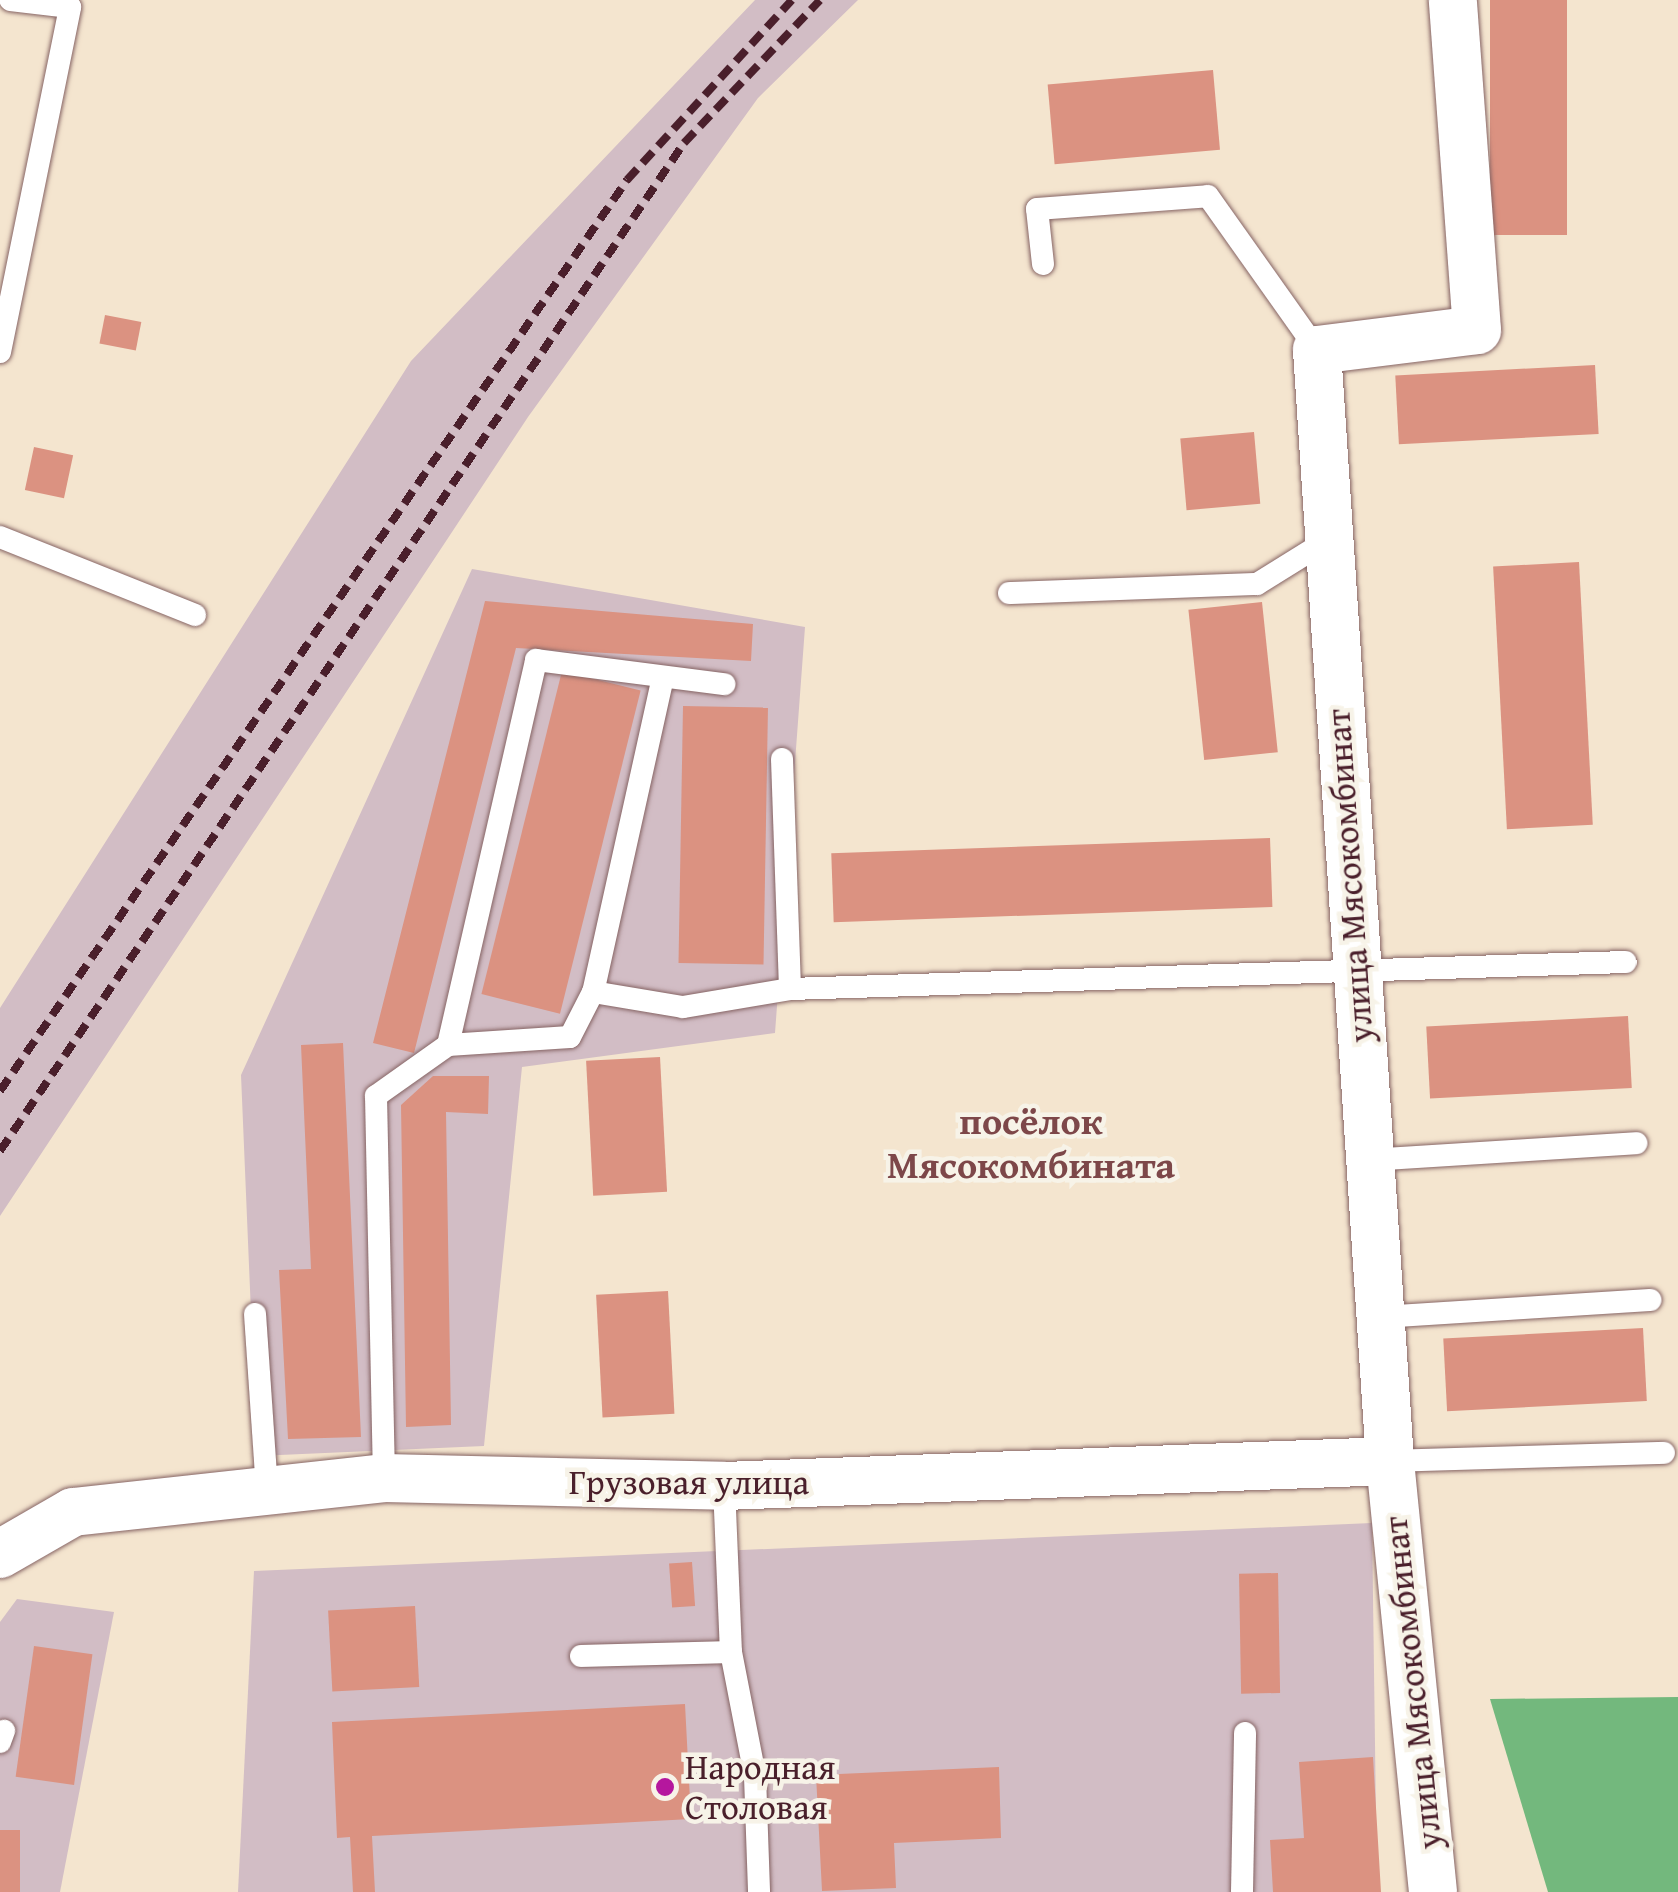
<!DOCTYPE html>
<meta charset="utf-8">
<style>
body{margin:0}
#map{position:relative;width:1678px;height:1892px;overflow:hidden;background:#f4e5cf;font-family:"Gentium Book Plus",serif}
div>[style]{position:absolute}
.industrial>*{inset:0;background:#d2bdc5}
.forest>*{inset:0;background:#73b87d}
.building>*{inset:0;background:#db9281;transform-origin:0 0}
.roads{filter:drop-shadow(0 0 2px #866464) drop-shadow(0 0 2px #866464)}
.lane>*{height:22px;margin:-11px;padding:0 11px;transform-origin:11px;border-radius:11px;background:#fff}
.street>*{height:48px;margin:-24px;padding:0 24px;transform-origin:24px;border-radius:24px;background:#fff}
.rail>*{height:8px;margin-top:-4px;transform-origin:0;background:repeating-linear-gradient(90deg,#4a1f2b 0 15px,transparent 0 23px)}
.dots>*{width:28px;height:28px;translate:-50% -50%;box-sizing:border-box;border:5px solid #f7f3e8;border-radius:50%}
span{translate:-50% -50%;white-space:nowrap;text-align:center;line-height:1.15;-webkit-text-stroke:9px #f7f3e8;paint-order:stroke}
.street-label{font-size:35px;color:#4a1f2b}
.poi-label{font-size:35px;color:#4a1f2b}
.left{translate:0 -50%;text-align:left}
.neighbourhood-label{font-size:38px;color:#7d4749;font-weight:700}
</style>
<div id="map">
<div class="industrial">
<div style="clip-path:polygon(755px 0,858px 0,758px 98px,528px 417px,0 1216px,0 1008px,411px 361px)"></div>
<div style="clip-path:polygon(472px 569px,805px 627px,775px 1033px,522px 1067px,484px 1446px,257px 1456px,241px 1075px)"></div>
<div style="clip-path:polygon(1372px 1523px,1377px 1892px,238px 1892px,254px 1571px)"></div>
<div style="clip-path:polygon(17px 1599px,114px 1612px,60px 1892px,0 1892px,0 1622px)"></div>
</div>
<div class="forest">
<div style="clip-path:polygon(1678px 1697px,1678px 1892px,1548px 1892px,1490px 1699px)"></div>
</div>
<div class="building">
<div style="left:1490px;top:0;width:77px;height:235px"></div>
<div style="left:1213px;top:70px;width:80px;height:166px;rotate:85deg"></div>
<div style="left:105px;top:315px;width:37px;height:29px;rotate:11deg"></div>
<div style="left:1595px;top:365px;width:69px;height:200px;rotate:87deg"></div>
<div style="left:1254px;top:432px;width:72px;height:74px;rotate:85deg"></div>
<div style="left:34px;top:447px;width:40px;height:44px;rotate:12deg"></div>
<div style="left:1579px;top:562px;width:263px;height:86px;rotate:87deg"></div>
<div style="clip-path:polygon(485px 601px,753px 624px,751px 661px,516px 648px,414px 1053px,373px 1043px)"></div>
<div style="left:1262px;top:602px;width:151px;height:74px;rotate:84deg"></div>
<div style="left:562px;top:671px;width:81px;height:333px;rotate:14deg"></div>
<div style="left:683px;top:706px;width:85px;height:257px;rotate:1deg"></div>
<div style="left:1270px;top:838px;width:69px;height:439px;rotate:88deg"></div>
<div style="left:1628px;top:1016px;width:72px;height:202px;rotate:87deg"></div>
<div style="clip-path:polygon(343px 1043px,361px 1437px,288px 1439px,279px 1270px,311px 1269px,301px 1045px)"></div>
<div style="left:660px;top:1057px;width:135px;height:74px;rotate:87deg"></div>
<div style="clip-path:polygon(433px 1076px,489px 1076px,488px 1114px,446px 1112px,451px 1425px,406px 1427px,401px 1105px)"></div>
<div style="left:668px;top:1291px;width:123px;height:72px;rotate:87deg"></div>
<div style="left:1643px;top:1328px;width:73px;height:200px;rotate:87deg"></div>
<div style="left:692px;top:1562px;width:44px;height:23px;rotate:86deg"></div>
<div style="left:1278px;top:1573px;width:120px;height:39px;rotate:89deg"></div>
<div style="left:415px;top:1606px;width:81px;height:87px;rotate:87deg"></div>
<div style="left:34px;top:1646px;width:59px;height:132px;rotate:8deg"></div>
<div style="clip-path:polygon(685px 1704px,691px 1819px,372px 1836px,375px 1892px,353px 1892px,350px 1837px,337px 1838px,332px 1722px)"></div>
<div style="clip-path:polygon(1373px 1757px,1381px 1892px,1273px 1892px,1270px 1840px,1304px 1838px,1299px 1762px)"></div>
<div style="clip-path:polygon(999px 1767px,1001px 1838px,894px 1843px,896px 1888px,822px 1891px,816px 1775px)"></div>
<div style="left:0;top:1830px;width:20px;height:62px"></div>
</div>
<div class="roads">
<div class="lane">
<div style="left:1043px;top:264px;width:55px;rotate:-96.2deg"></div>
<div style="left:1037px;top:209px;width:171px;rotate:-4.3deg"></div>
<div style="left:1208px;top:196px;width:189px;rotate:54.7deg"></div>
<div style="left:0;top:352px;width:352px;rotate:-78.5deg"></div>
<div style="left:70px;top:7px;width:60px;rotate:-173.3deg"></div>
<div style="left:0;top:537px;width:210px;rotate:21.8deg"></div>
<div style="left:1009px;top:593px;width:248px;rotate:-2.1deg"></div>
<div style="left:1257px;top:584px;width:84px;rotate:-31.8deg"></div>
<div style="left:663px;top:677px;width:323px;rotate:102.5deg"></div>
<div style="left:593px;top:992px;width:91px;rotate:9.5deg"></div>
<div style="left:683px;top:1007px;width:109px;rotate:-9.5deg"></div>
<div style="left:790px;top:989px;width:836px;rotate:-1.85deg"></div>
<div style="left:782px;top:759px;width:230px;rotate:88deg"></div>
<div style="left:448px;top:1045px;width:122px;rotate:-3.8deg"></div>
<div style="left:570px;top:1037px;width:51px;rotate:-62.9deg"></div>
<div style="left:1368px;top:1160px;width:269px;rotate:-3.6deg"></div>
<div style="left:255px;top:1314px;width:177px;rotate:86.1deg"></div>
<div style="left:1380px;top:1317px;width:271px;rotate:-3.6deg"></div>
<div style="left:1390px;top:1461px;width:274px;rotate:-1.7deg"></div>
<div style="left:384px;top:1478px;width:382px;rotate:-91.2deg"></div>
<div style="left:376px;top:1096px;width:88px;rotate:-35.3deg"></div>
<div style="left:448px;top:1045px;width:395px;rotate:-77.1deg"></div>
<div style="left:536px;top:660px;width:190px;rotate:7.3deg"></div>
<div style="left:724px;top:1486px;width:166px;rotate:87.6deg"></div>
<div style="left:581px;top:1656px;width:150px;rotate:-1.5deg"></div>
<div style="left:731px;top:1652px;width:126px;rotate:79deg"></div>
<div style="left:755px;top:1776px;width:116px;rotate:88deg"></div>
<div style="left:0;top:1742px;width:12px;rotate:-70deg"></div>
<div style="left:1242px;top:1892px;width:159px;rotate:-88.9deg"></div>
</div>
<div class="street">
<div style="left:0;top:1554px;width:84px;rotate:-29.9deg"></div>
<div style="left:73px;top:1512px;width:313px;rotate:-6.2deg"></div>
<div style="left:384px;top:1478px;width:340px;rotate:1.3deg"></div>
<div style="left:724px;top:1486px;width:666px;rotate:-2.15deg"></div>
<div style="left:1433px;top:1892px;width:433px;rotate:-95.7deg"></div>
<div style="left:1390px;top:1461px;width:1113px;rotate:-93.76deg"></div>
<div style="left:1317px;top:350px;width:161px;rotate:-7.1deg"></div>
<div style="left:1477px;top:330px;width:331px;rotate:-94.2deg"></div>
</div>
</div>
<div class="rail">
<div style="left:0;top:1091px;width:1106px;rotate:-55.46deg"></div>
<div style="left:627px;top:180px;width:244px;rotate:-47.5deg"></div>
<div style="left:0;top:1151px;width:1218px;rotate:-55.84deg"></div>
<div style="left:684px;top:143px;width:197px;rotate:-46.4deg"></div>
</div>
<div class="dots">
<div style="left:665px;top:1787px;background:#b5179e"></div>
</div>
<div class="street-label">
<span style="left:1349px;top:876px;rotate:-94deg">улица Мясокомбинат</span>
<span style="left:689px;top:1482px">Грузовая улица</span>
<span style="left:1412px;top:1683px;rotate:-96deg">улица Мясокомбинат</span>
</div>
<div class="poi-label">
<span class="left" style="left:685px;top:1787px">Народная<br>Столовая</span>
</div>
<div class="neighbourhood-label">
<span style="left:1031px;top:1143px">посёлок<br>Мясокомбината</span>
</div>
</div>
